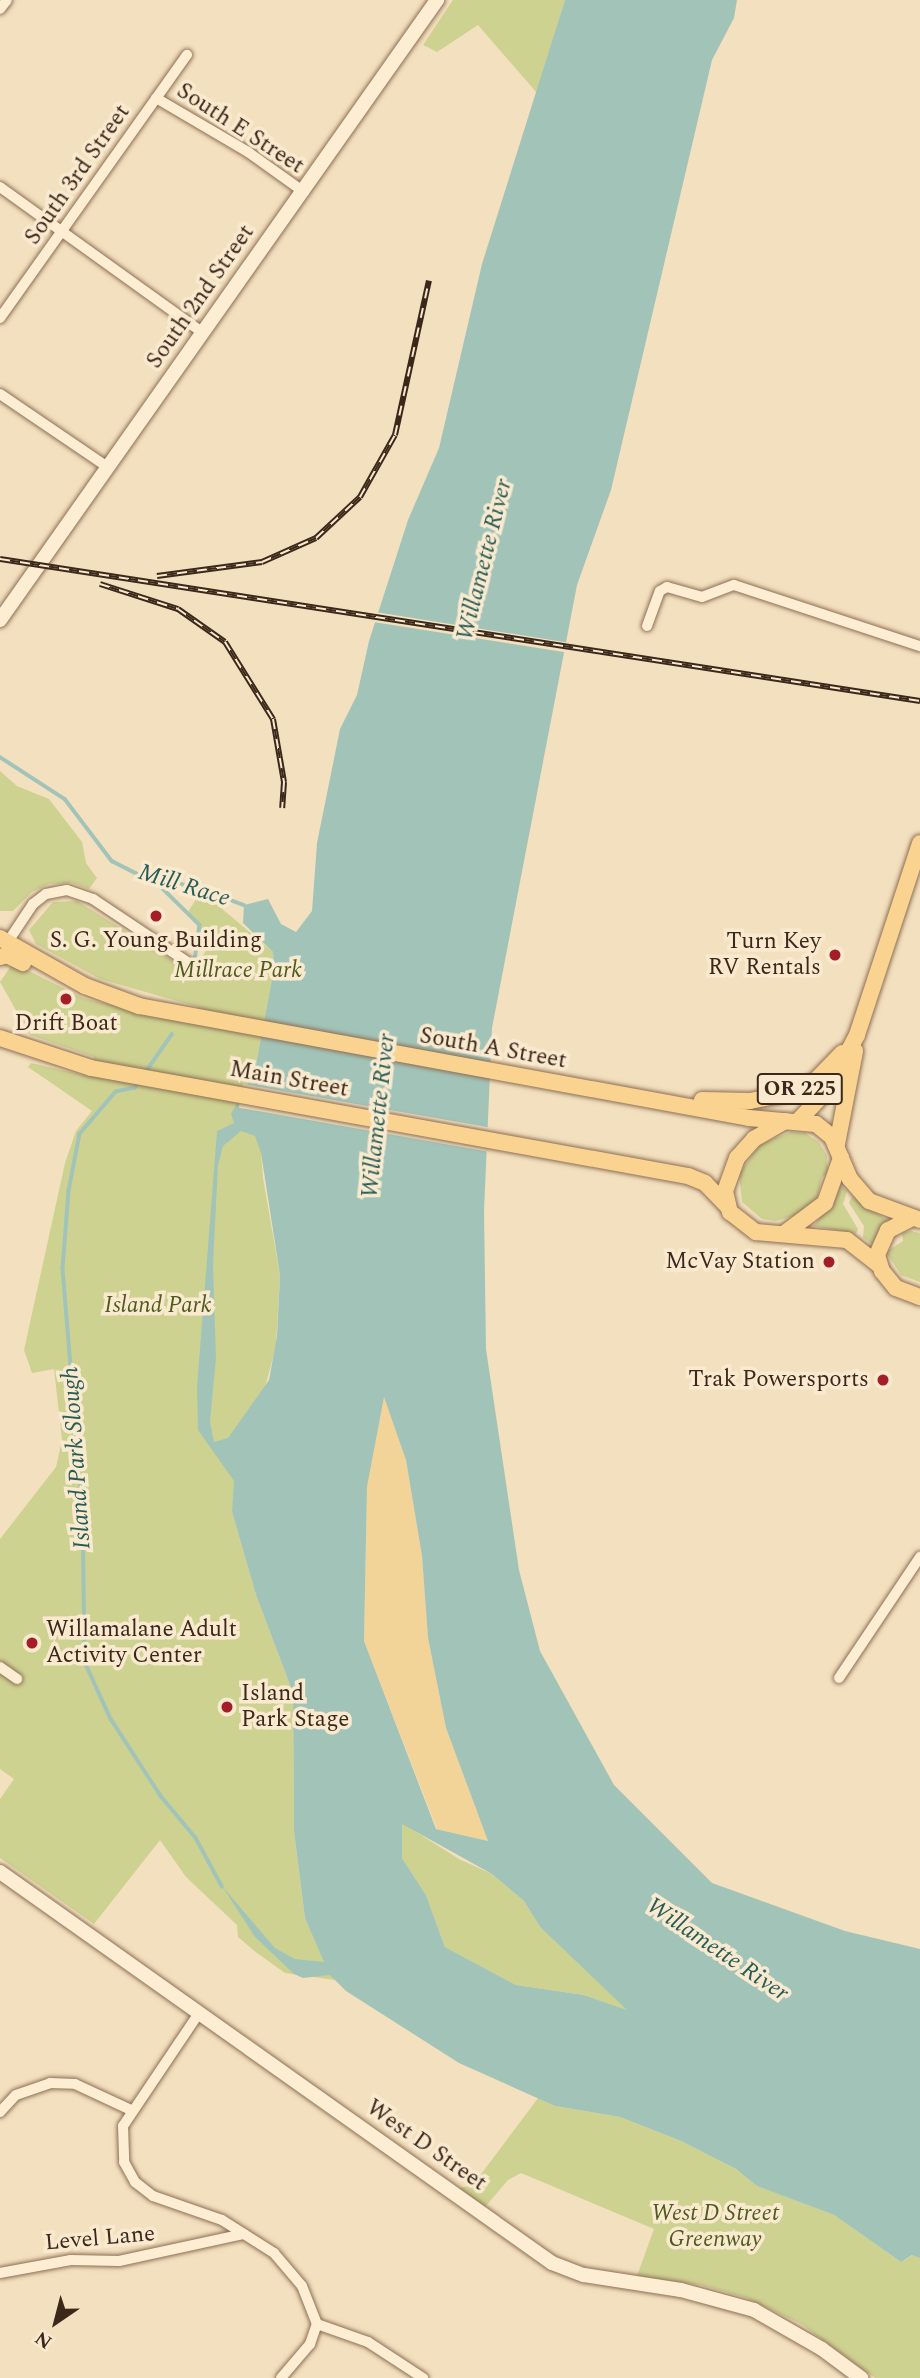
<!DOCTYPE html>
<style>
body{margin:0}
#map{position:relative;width:920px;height:2378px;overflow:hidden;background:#f3e0be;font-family:Spectral,serif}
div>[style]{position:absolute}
.green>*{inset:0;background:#ced291}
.sand>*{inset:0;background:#f2d498}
.water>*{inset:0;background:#a2c4b8}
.pier>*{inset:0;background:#f3e0be;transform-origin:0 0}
.stream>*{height:3.5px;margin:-1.75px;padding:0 1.75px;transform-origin:1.75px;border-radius:1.75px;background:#a2c4b8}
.roads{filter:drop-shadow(0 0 2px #8d6f55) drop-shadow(0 0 2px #8d6f55)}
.street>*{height:10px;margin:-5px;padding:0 5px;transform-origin:5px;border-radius:5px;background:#fdedd2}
.secondary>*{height:14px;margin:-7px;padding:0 7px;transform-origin:7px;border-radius:7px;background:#fdedd2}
.primary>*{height:16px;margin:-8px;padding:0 8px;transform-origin:8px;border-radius:8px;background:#fbd391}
.rail>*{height:6px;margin-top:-3px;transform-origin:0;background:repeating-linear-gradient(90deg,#f9eacf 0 10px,#3b281b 0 20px);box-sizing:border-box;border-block:2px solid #3b281b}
.dots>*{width:19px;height:19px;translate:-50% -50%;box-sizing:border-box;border:4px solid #f9eacf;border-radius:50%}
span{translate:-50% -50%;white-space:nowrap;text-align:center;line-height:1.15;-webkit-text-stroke:7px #f9eacf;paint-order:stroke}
.shield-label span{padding:2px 5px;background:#f9eacf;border:2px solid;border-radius:5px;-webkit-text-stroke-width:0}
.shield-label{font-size:21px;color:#3b281b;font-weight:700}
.street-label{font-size:23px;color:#3b281b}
.poi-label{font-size:23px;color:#3b281b}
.right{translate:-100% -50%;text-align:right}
.left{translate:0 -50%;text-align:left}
.park-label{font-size:23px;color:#4f5a1f;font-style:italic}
.water-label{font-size:24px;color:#285c56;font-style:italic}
.north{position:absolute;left:21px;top:2287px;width:70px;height:70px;-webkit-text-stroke:5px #f9eacf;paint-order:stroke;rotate:215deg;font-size:19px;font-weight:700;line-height:28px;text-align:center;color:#3b281b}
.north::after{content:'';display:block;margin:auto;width:24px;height:32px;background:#3b281b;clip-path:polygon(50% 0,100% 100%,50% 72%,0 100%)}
</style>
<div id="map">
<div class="green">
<div style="clip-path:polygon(453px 0,565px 0,537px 93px,478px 25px,437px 52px,423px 45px)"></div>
<div style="clip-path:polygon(0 771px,17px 786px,49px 799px,82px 842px,86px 863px,97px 878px,89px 889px,72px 883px,49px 884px,32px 892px,13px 911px,0 911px)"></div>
<div style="clip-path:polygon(201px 891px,273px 952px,274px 968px,255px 1070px,263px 1178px,280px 1275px,276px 1346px,232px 1512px,256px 1595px,293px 1693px,294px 1832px,305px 1918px,335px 1980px,285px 1973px,257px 1953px,238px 1937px,237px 1925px,186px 1877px,160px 1840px,94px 1924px,0 1858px,0 1799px,14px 1779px,0 1769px,0 1539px,56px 1467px,62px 1440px,54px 1369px,32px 1373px,24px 1350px,65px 1163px,76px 1131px,92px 1111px,28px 1067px,31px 1063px,88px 1076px,94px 1057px,30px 1035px,0 982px,13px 963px,83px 998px,194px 1025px,198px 1007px,100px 979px,36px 944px,29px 930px,53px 902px,77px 901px,194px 974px,209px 944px,188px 912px)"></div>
<div style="clip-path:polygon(791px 1132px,805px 1133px,819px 1142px,827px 1156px,828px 1173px,822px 1177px,817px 1198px,797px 1215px,776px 1221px,762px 1219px,742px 1202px,739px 1174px,760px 1144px)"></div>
<div style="clip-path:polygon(840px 1185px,847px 1191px,843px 1204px,858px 1229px,856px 1234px,814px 1226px)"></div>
<div style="clip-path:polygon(852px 1196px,888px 1221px,872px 1244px,863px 1238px,864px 1226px,849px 1203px)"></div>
<div style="clip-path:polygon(910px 1231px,920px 1233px,920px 1282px,901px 1275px,886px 1252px,903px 1241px,902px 1233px)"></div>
<div style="clip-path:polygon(402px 1823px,459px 1859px,492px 1874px,524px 1901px,540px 1927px,629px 2011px,584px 1995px,516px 1985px,445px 1947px,426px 1895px,402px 1858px)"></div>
<div style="clip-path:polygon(538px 2098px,555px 2106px,620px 2117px,681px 2141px,736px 2169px,757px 2186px,834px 2215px,901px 2262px,913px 2255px,920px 2258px,920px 2378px,875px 2378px,801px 2324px,747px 2298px,701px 2285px,637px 2276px,654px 2229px,521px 2173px,508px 2180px,485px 2207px,459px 2188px,473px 2185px)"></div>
</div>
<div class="sand">
<div style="clip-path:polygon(384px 1395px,406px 1460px,422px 1556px,428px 1638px,446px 1728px,488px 1841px,437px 1829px,364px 1641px,367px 1487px)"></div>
</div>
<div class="water">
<div style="clip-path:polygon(evenodd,565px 0,737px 0,734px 18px,712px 60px,611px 490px,577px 585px,492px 1028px,484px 1211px,486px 1349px,519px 1570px,540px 1651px,614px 1785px,712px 1883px,845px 1931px,920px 1949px,920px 2258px,912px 2255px,901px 2262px,834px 2215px,757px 2186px,736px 2169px,681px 2141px,620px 2117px,555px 2106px,459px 2063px,346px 1991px,330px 1975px,303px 1978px,294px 1974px,255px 1937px,222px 1886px,275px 1948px,295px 1959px,324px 1962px,305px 1918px,294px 1832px,293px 1693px,256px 1595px,232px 1512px,234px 1481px,198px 1430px,197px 1387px,217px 1131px,234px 1123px,231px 1114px,255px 1070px,274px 968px,273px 952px,243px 923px,244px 905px,268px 899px,281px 924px,296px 932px,312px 911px,317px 843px,340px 729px,357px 695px,369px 641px,408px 520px,439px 448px,482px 264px,565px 0,241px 1131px,255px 1136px,261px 1153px,280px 1275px,277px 1336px,269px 1380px,228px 1438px,214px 1442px,210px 1422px,216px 1358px,213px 1265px,218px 1165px,223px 1146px,241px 1131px,565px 0,384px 1397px,406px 1460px,422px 1556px,428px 1638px,446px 1728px,488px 1841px,436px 1829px,364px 1641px,367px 1487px,384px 1397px,565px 0,402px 1824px,492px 1874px,524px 1901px,540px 1927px,627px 2010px,584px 1995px,516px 1985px,445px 1947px,426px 1895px,402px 1858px,402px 1824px)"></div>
</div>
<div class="pier">
<div style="left:375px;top:612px;width:196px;height:10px;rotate:9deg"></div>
<div style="left:243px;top:1084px;width:252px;height:24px;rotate:10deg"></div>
</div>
<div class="stream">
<div style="left:0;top:757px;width:77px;rotate:32.9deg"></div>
<div style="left:65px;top:799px;width:78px;rotate:52.8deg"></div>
<div style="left:112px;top:861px;width:34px;rotate:27deg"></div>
<div style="left:142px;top:876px;width:54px;rotate:11.7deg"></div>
<div style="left:195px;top:887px;width:52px;rotate:20.2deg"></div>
<div style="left:154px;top:880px;width:64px;rotate:44.4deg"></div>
<div style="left:200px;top:925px;width:34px;rotate:98deg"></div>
<div style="left:145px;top:1073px;width:47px;rotate:-55.3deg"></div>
<div style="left:139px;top:1082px;width:7px;rotate:124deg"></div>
<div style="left:135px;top:1088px;width:19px;rotate:168deg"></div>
<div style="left:116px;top:1092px;width:55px;rotate:130.6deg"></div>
<div style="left:80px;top:1134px;width:58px;rotate:100.9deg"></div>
<div style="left:69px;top:1191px;width:78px;rotate:94.4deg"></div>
<div style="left:63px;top:1269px;width:243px;rotate:85.3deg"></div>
<div style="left:83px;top:1511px;width:151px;rotate:89.2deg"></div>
<div style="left:85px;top:1662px;width:63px;rotate:65.5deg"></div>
<div style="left:111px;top:1719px;width:92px;rotate:57deg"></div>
<div style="left:161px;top:1796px;width:55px;rotate:50.2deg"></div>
<div style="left:196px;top:1838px;width:55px;rotate:61.6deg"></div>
</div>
<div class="roads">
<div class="street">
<div style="left:0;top:9px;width:11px;rotate:-52deg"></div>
<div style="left:156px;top:98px;width:107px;rotate:30.4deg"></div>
<div style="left:248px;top:152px;width:69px;rotate:35.5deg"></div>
<div style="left:0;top:187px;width:250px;rotate:35.7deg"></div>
<div style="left:0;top:318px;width:323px;rotate:-54.6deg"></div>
<div style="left:0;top:394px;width:132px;rotate:34.2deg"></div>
<div style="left:647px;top:626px;width:37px;rotate:-70deg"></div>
<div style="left:660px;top:591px;width:8px;rotate:-30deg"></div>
<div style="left:667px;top:587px;width:36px;rotate:16deg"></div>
<div style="left:702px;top:597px;width:34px;rotate:-21deg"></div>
<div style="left:734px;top:585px;width:196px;rotate:18.2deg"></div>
<div style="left:7px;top:943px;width:47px;rotate:-56.3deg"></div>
<div style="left:33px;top:904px;width:16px;rotate:-38deg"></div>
<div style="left:46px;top:894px;width:21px;rotate:-11deg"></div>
<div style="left:67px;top:890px;width:28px;rotate:19deg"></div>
<div style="left:93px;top:899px;width:130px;rotate:33.7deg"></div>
<div style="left:0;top:1667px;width:21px;rotate:35deg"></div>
<div style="left:839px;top:1678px;width:146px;rotate:-56.2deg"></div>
<div style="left:199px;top:2013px;width:136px;rotate:123.9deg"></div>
<div style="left:123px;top:2126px;width:36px;rotate:88deg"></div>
<div style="left:124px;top:2162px;width:23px;rotate:61deg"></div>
<div style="left:135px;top:2182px;width:23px;rotate:38deg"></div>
<div style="left:153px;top:2196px;width:73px;rotate:19.2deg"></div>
<div style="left:222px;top:2220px;width:62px;rotate:32.4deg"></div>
<div style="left:274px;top:2253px;width:43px;rotate:49.7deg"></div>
<div style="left:302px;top:2286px;width:41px;rotate:68.5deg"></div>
<div style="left:317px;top:2324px;width:54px;rotate:19.4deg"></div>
<div style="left:368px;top:2342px;width:66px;rotate:33.2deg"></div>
<div style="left:0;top:2112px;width:23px;rotate:-47deg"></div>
<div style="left:16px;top:2095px;width:36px;rotate:-19deg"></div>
<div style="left:50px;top:2083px;width:25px;rotate:2deg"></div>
<div style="left:75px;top:2084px;width:62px;rotate:24.9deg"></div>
<div style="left:0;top:2273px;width:72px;rotate:-10.4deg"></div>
<div style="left:71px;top:2260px;width:48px;rotate:1.2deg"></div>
<div style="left:119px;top:2261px;width:128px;rotate:-12.2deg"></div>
<div style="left:281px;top:2378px;width:45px;rotate:-49.5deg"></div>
<div style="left:310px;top:2344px;width:21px;rotate:-71deg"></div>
</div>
<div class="secondary">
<div style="left:0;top:620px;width:759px;rotate:-54.82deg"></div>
<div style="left:0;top:1872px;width:676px;rotate:35.31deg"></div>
<div style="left:552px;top:2263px;width:34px;rotate:21deg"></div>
<div style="left:584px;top:2275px;width:98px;rotate:8.8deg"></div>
<div style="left:681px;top:2290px;width:76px;rotate:15.3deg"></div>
<div style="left:754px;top:2310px;width:78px;rotate:29.8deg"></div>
<div style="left:822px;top:2349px;width:49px;rotate:36.6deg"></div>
</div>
<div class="primary">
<div style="left:0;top:938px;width:98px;rotate:29.5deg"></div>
<div style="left:85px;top:986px;width:58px;rotate:20.3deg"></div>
<div style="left:139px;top:1006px;width:620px;rotate:10.4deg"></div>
<div style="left:749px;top:1118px;width:67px;rotate:5.1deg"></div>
<div style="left:816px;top:1124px;width:21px;rotate:39deg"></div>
<div style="left:832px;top:1137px;width:46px;rotate:66.8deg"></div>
<div style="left:850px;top:1179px;width:29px;rotate:49deg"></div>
<div style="left:869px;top:1201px;width:54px;rotate:20.4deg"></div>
<div style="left:0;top:957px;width:7px;rotate:-16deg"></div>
<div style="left:7px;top:955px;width:18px;rotate:27deg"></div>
<div style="left:0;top:1038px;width:96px;rotate:18.2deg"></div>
<div style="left:91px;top:1068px;width:607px;rotate:10.25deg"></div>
<div style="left:688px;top:1176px;width:18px;rotate:22deg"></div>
<div style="left:705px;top:1183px;width:32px;rotate:46deg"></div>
<div style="left:702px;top:1100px;width:48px;rotate:1.2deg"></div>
<div style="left:750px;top:1101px;width:46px;rotate:-11.3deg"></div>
<div style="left:795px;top:1092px;width:23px;rotate:-29deg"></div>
<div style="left:815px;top:1081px;width:39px;rotate:-46deg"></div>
<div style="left:799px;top:1120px;width:44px;rotate:-46.8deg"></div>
<div style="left:829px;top:1088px;width:60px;rotate:-62.2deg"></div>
<div style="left:857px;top:1035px;width:202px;rotate:-71.8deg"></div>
<div style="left:785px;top:1121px;width:36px;rotate:150deg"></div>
<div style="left:754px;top:1139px;width:25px;rotate:132deg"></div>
<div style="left:737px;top:1158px;width:35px;rotate:110deg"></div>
<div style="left:725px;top:1191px;width:22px;rotate:77deg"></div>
<div style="left:730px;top:1212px;width:33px;rotate:38deg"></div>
<div style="left:756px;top:1232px;width:91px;rotate:5deg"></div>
<div style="left:847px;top:1240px;width:39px;rotate:38deg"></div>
<div style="left:837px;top:1144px;width:95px;rotate:-79deg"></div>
<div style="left:912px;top:1218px;width:27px;rotate:153deg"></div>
<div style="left:888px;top:1230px;width:27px;rotate:114deg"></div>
<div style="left:877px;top:1255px;width:17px;rotate:73deg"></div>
<div style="left:882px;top:1271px;width:22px;rotate:51deg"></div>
<div style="left:896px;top:1288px;width:26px;rotate:21deg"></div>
<div style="left:785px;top:1233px;width:50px;rotate:-36.9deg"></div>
<div style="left:825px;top:1203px;width:48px;rotate:-70.4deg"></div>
</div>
</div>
<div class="rail">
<div style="left:0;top:559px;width:931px;rotate:8.77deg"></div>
<div style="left:157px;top:576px;width:106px;rotate:-7.6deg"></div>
<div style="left:262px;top:562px;width:59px;rotate:-24deg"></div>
<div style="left:316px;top:538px;width:60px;rotate:-43deg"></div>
<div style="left:360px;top:497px;width:71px;rotate:-60.6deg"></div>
<div style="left:395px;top:435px;width:158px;rotate:-77.6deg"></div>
<div style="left:100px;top:584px;width:82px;rotate:17.8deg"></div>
<div style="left:178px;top:609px;width:57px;rotate:35.1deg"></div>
<div style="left:225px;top:642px;width:91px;rotate:58.1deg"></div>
<div style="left:273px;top:719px;width:64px;rotate:80.1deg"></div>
<div style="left:284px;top:782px;width:26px;rotate:94deg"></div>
</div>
<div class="dots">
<div style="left:156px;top:916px;background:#a31e27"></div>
<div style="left:835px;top:955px;background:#a31e27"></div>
<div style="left:66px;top:999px;background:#a31e27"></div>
<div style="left:829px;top:1262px;background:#a31e27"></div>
<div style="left:883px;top:1380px;background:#a31e27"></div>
<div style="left:32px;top:1643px;background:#a31e27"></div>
<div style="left:227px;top:1707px;background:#a31e27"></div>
</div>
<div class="shield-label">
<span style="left:800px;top:1089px">OR 225</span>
</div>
<div class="street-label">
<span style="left:240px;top:129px;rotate:33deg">South E Street</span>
<span style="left:78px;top:175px;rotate:-55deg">South 3rd Street</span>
<span style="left:201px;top:297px;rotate:-55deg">South 2nd Street</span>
<span style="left:493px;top:1049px;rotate:10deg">South A Street</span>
<span style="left:289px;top:1080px;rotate:10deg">Main Street</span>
<span style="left:426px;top:2146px;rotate:35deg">West D Street</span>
<span style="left:100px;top:2239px;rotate:-5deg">Level Lane</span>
</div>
<div class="poi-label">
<span style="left:156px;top:941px">S. G. Young Building</span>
<span class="right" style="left:821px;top:955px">Turn Key<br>RV Rentals</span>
<span style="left:66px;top:1024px">Drift Boat</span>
<span class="right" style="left:815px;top:1262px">McVay Station</span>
<span class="right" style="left:869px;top:1380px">Trak Powersports</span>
<span class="left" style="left:46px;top:1643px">Willamalane Adult<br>Activity Center</span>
<span class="left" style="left:241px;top:1707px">Island<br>Park Stage</span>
</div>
<div class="park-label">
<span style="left:238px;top:971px">Millrace Park</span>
<span style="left:158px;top:1306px">Island Park</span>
<span style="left:715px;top:2227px">West D Street<br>Greenway</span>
</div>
<div class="water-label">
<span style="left:485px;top:560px;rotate:-76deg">Willamette River</span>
<span style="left:184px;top:886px;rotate:17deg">Mill Race</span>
<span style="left:379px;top:1116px;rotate:-84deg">Willamette River</span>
<span style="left:77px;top:1458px;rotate:-94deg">Island Park Slough</span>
<span style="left:717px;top:1950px;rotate:34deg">Willamette River</span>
</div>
<div class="north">N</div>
</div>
